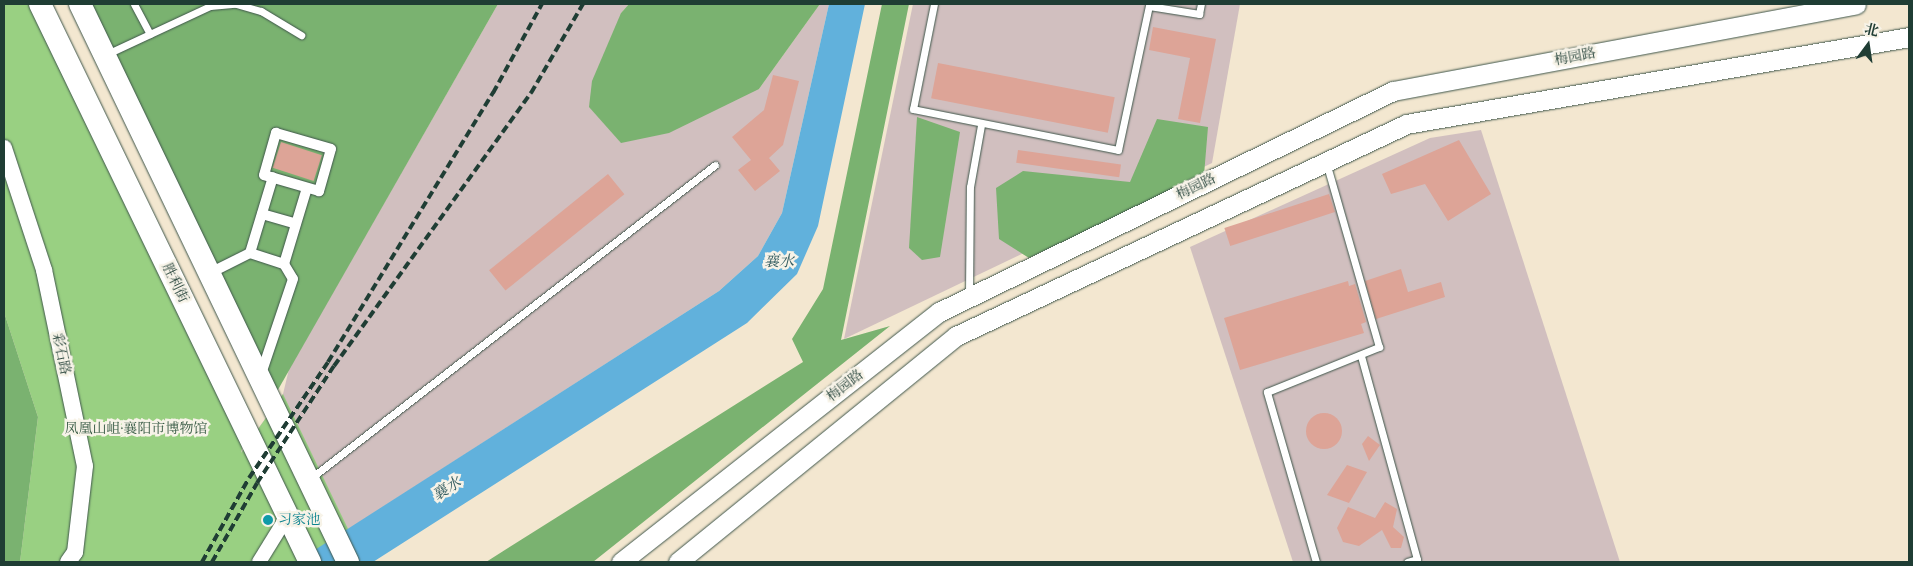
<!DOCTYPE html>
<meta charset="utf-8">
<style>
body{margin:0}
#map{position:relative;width:1913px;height:566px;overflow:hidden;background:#f3e7d0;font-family:"IM FELL French Canon","Noto Serif SC",serif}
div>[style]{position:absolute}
.industrial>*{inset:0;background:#d1bfbf}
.green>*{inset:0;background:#99d082}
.forest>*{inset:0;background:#7ab270}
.water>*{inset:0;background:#61b1dc}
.building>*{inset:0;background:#dda497;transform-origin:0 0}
.round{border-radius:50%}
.roads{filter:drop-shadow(0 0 1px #3f564b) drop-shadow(0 0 1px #3f564b)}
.service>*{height:7px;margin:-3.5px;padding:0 3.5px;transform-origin:3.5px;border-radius:3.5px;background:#fff}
.pedestrian>*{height:10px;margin:-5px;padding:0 5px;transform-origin:5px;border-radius:5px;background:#fff}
.minor>*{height:14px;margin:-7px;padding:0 7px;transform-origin:7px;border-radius:7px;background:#fff}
.tertiary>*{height:16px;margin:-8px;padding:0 8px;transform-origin:8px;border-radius:8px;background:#fff}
.secondary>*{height:19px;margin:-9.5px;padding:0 9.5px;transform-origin:9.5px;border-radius:9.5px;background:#fff}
.trunk>*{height:22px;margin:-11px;padding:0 11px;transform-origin:11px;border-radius:11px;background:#fff}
.rail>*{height:4px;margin-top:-2px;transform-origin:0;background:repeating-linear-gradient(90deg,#1f3d34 0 8px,transparent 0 12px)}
.dots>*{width:14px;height:14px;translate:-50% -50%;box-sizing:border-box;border:2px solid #f7f3e8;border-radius:50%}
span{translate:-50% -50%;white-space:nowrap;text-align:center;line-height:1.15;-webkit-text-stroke:5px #f7f3e8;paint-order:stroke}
.street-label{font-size:14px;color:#1f3d34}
.park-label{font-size:14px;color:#375a44}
.culture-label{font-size:14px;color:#0d838f}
.left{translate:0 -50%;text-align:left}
.water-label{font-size:15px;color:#305a5e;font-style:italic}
.frame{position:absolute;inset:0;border:5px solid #1f3d34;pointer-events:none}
.north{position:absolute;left:1843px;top:20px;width:50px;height:50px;-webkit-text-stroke:4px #f7f3e8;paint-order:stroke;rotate:14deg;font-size:14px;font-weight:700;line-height:20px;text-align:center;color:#1f3d34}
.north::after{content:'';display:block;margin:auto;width:18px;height:22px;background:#1f3d34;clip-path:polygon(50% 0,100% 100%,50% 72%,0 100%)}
</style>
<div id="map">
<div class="industrial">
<div style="clip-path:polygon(498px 4px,629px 4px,621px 13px,759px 89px,820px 4px,829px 4px,782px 213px,758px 256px,719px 291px,347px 530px,162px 562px,283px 394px,289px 369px)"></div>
<div style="clip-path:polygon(913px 4px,1240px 4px,1212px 163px,844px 339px)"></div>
<div style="clip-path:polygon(1481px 130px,1620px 562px,1293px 562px,1190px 247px,1430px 138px)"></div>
</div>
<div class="green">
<div style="clip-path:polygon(4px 4px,40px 4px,247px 429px,241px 453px,283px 394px,364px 562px,20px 562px,38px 417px,4px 312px)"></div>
</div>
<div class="forest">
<div style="clip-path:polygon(80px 4px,498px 4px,271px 402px)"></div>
<div style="clip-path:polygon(629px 4px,820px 4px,759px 89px,669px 133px,621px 143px,589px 107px,592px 81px,621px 13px)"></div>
<div style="clip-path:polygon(882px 4px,909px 4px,841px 340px,890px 326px,593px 562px,486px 562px,803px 362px,792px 339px,823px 289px)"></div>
<div style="clip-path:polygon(917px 117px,960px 132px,940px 257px,922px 260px,909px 248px)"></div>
<div style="clip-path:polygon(1157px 119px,1208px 127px,1204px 175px,1029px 258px,999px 239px,996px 188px,1023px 171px,1130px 182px)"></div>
<div style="clip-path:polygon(4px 312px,38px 417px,20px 562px,4px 562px)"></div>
</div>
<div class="water">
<div style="clip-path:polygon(829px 4px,865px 4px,818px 226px,797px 274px,747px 323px,373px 562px,296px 562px,719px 291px,758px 256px,782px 213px)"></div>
</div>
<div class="building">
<div style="clip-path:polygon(1153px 27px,1216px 39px,1200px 123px,1178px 119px,1190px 58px,1149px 50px)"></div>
<div style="left:938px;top:63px;width:180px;height:36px;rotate:11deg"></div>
<div style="clip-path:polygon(773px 75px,799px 81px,783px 145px,769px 158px,780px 171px,755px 191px,738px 170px,751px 160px,732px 137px,764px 110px)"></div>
<div style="clip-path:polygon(1459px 140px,1491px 194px,1448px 221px,1425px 184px,1391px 194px,1382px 174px)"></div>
<div style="left:281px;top:142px;width:43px;height:27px;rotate:18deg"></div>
<div style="left:1018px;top:150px;width:104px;height:13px;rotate:8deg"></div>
<div style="left:608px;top:174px;width:26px;height:153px;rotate:51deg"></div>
<div style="left:1329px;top:194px;width:19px;height:110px;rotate:72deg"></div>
<div style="clip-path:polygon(1401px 269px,1408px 292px,1441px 282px,1445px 297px,1376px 319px,1365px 281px)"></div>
<div style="clip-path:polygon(1348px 281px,1349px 286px,1355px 284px,1366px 322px,1361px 324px,1364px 333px,1240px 370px,1224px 318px)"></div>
<div class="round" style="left:1306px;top:413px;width:36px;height:36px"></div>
<div style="clip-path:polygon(1368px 436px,1380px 445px,1369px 461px,1362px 444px)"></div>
<div style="clip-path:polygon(1347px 465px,1367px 472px,1349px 503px,1327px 495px)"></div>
<div style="clip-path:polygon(1385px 502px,1397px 509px,1393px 527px,1404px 537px,1401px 548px,1391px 548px,1382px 530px,1359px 546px,1343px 542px,1337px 528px,1348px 507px,1375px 518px)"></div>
</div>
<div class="roads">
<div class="service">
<div style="left:134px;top:4px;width:34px;rotate:62deg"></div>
<div style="left:236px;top:4px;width:26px;rotate:16deg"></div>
<div style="left:261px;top:11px;width:47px;rotate:31deg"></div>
<div style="left:934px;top:4px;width:107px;rotate:101.3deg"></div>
<div style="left:913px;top:109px;width:209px;rotate:11.3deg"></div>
<div style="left:1118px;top:150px;width:147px;rotate:-77.9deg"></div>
<div style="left:1149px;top:6px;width:51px;rotate:9.1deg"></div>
<div style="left:1199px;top:14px;width:10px;rotate:-79deg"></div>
<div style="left:107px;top:54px;width:114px;rotate:-25deg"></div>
<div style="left:210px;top:6px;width:25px;rotate:-5deg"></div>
<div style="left:969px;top:294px;width:107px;rotate:-89.5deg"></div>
<div style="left:970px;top:187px;width:63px;rotate:-79.9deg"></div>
<div style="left:1361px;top:356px;width:211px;rotate:74.6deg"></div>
<div style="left:1417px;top:559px;width:10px;rotate:163deg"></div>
<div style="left:311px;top:478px;width:511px;rotate:-37.77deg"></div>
<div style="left:1316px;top:562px;width:177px;rotate:-106.1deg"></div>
<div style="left:1267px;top:392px;width:121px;rotate:-21.9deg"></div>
<div style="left:1379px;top:347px;width:192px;rotate:-106deg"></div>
</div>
<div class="pedestrian">
<div style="left:276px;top:133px;width:57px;rotate:16.2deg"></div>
<div style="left:331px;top:149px;width:44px;rotate:105.9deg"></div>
<div style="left:319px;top:191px;width:57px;rotate:-163.8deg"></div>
<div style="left:264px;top:175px;width:44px;rotate:-74.1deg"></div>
<div style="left:262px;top:214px;width:35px;rotate:16deg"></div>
<div style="left:250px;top:253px;width:79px;rotate:-73.2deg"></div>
<div style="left:284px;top:264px;width:79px;rotate:-73.2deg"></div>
<div style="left:210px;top:273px;width:45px;rotate:-26.6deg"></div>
<div style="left:250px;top:253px;width:36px;rotate:18deg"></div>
<div style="left:284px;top:264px;width:17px;rotate:59deg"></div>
<div style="left:293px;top:279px;width:100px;rotate:108.6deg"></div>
</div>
<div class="minor">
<div style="left:259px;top:562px;width:55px;rotate:-58.3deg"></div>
</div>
<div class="tertiary">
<div style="left:4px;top:148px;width:128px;rotate:71.8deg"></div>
<div style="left:44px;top:270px;width:200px;rotate:78.2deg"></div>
<div style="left:85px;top:466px;width:87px;rotate:96.6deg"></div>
<div style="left:75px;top:552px;width:12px;rotate:125deg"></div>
</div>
<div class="secondary">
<div style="left:621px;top:562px;width:405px;rotate:-38.2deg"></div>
<div style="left:939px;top:312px;width:505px;rotate:-25.96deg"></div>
<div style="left:1393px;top:91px;width:471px;rotate:-10.6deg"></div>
<div style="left:678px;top:562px;width:358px;rotate:-39.1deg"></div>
<div style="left:956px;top:336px;width:497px;rotate:-25.2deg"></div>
<div style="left:1406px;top:124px;width:510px;rotate:-9.81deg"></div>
</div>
<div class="trunk">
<div style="left:40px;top:4px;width:620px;rotate:64.18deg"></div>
<div style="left:80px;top:4px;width:619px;rotate:64.35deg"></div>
</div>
</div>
<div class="rail">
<div style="left:202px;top:562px;width:96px;rotate:-60.8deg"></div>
<div style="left:249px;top:478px;width:140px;rotate:-55.7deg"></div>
<div style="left:328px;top:362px;width:316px;rotate:-58.5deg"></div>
<div style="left:493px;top:93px;width:102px;rotate:-61.2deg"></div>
<div style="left:212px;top:562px;width:91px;rotate:-60.3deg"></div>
<div style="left:257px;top:483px;width:140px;rotate:-56.7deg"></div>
<div style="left:334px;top:366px;width:337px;rotate:-54.2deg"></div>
<div style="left:531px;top:93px;width:103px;rotate:-59.7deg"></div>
</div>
<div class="dots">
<div style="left:268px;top:520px;background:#0f9aa8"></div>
</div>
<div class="street-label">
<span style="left:1575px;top:57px;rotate:-11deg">梅园路</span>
<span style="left:1196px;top:187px;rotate:-26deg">梅园路</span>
<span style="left:175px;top:283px;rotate:64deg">胜利街</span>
<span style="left:61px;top:354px;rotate:78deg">彩石路</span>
<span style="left:845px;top:386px;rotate:-38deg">梅园路</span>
</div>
<div class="park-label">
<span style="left:136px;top:429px">凤凰山岨·襄阳市博物馆</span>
</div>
<div class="culture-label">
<span class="left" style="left:278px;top:520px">习家池</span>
</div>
<div class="water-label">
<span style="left:779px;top:262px">襄水</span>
<span style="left:447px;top:489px;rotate:-33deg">襄水</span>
</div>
<div class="frame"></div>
<div class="north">北</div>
</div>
